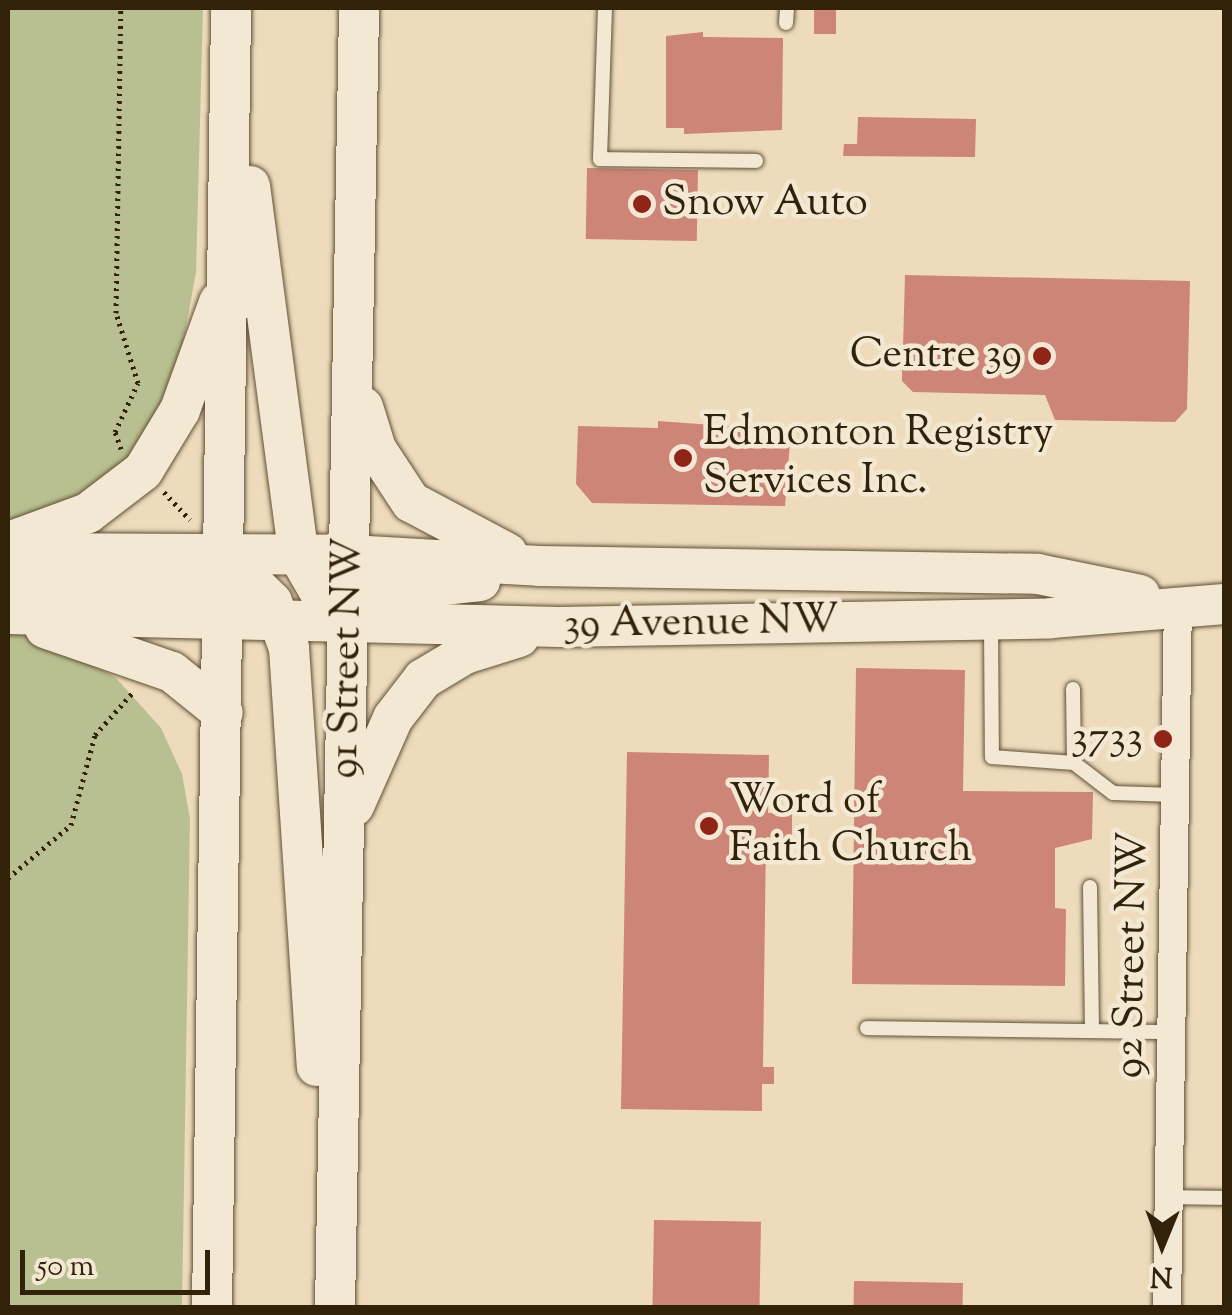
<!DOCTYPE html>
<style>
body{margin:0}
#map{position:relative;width:1232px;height:1315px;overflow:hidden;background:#eddbbc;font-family:"Sorts Mill Goudy",serif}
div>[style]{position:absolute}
.green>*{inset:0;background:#b8c091}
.building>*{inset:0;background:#cc8576;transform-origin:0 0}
.path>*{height:5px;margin-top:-2.5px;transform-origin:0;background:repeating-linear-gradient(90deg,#33220a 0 2.5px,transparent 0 7.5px)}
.roads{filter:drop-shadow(0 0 2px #625036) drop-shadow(0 0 2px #625036)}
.lane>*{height:14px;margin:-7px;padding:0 7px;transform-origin:7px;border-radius:7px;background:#f3e8d3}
.street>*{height:28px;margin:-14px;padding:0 14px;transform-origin:14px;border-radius:14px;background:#f3e8d3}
.secondary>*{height:40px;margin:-20px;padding:0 20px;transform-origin:20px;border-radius:20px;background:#f3e8d3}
.dots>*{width:28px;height:28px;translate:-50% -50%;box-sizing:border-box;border:5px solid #f3e8d3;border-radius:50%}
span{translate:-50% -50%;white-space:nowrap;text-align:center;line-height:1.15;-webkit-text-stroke:9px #f3e8d3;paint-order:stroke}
.poi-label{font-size:42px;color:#33220a}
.left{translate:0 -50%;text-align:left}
.right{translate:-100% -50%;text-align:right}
.street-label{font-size:42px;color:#33220a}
.frame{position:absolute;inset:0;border:10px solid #33220a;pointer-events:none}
.north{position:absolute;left:1112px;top:1195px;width:100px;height:100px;-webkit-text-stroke:8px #f3e8d3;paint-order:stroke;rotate:181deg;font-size:28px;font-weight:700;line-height:40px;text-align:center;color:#33220a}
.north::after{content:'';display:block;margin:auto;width:35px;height:45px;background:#33220a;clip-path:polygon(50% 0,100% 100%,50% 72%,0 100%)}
.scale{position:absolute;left:20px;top:1250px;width:190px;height:45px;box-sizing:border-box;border:5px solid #33220a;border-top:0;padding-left:12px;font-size:30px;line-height:35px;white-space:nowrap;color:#33220a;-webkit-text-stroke:8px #f3e8d3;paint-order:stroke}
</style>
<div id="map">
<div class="green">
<div style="clip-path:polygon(8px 8px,203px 8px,196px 272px,176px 382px,146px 440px,98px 489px,8px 528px)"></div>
<div style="clip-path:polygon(8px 631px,61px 646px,116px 678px,161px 728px,182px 774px,190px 819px,182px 1307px,8px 1307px)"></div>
</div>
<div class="building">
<div style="left:814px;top:8px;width:22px;height:26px"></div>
<div style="clip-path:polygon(703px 32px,703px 37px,783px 38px,782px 130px,684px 134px,684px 128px,666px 128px,666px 36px)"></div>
<div style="clip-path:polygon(858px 117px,976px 119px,975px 157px,843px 156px,844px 144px,857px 144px)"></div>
<div style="left:587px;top:168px;width:111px;height:71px;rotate:1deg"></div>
<div style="clip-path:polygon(905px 275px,1190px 281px,1187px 409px,1175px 422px,1055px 420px,1045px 395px,913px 392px,902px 381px,902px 365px,895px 365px,895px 347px,903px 347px)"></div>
<div style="clip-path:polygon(658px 421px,780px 430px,790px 442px,785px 506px,592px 503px,576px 484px,578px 426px,658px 428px)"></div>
<div style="clip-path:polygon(856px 668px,965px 670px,963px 791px,1093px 792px,1092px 839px,1055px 848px,1055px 908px,1066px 909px,1065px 986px,852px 984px)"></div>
<div style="clip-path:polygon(627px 752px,769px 755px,768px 813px,792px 814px,792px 838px,766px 837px,763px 1067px,774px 1067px,774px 1084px,762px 1084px,762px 1111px,621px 1109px)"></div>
<div style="left:654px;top:1220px;width:107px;height:88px;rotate:1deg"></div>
<div style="left:854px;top:1281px;width:109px;height:27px;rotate:1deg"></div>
</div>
<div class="path">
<div style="left:121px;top:449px;width:18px;rotate:-109deg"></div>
<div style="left:115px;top:432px;width:54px;rotate:-64.9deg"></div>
<div style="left:138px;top:383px;width:73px;rotate:-107.4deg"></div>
<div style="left:116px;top:313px;width:305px;rotate:-89.1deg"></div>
<div style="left:164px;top:492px;width:38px;rotate:47deg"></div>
<div style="left:8px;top:878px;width:82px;rotate:-40.1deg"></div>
<div style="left:71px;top:825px;width:93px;rotate:-75.1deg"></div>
<div style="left:95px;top:735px;width:59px;rotate:-48.4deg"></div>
</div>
<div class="roads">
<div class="lane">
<div style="left:605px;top:8px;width:151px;rotate:91.9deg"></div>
<div style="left:600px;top:159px;width:156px;rotate:0.7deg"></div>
<div style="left:786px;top:23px;width:15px;rotate:-86deg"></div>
<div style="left:991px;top:624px;width:133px;rotate:89.6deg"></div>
<div style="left:992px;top:757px;width:82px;rotate:4.2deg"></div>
<div style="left:1074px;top:763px;width:49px;rotate:37.6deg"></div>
<div style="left:1113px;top:793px;width:62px;rotate:1.8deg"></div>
<div style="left:1073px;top:689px;width:74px;rotate:89.2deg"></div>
<div style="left:1090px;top:887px;width:142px;rotate:89.2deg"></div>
<div style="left:867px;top:1028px;width:304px;rotate:0.8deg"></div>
<div style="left:1169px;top:1197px;width:55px;rotate:1deg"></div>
</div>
<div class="street">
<div style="left:1167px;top:1308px;width:705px;rotate:-89.11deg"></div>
</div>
<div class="secondary">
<div style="left:250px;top:186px;width:373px;rotate:82.5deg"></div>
<div style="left:299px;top:556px;width:48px;rotate:60.3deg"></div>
<div style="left:323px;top:598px;width:35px;rotate:41deg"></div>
<div style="left:363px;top:407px;width:44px;rotate:72.8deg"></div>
<div style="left:376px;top:449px;width:64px;rotate:56.6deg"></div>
<div style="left:411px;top:502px;width:109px;rotate:28deg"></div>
<div style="left:17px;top:539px;width:76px;rotate:-20.1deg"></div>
<div style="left:88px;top:513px;width:69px;rotate:-37.4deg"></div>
<div style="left:143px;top:471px;width:71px;rotate:-58.8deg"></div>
<div style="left:180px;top:410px;width:115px;rotate:-70.1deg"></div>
<div style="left:8px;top:553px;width:342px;rotate:0.3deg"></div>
<div style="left:350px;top:555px;width:189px;rotate:3.3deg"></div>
<div style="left:539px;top:566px;width:499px;rotate:0.9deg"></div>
<div style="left:1038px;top:574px;width:104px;rotate:11.6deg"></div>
<div style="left:224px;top:555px;width:67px;rotate:44.4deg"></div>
<div style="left:272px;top:602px;width:49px;rotate:69.7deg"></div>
<div style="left:289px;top:648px;width:419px;rotate:86.2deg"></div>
<div style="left:8px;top:585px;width:240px;rotate:-1.4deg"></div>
<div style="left:324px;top:598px;width:157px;rotate:-6.2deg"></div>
<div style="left:8px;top:614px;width:551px;rotate:1.35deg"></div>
<div style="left:559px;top:627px;width:492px;rotate:-1deg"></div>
<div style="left:1051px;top:618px;width:174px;rotate:-4.6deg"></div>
<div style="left:45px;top:628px;width:134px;rotate:19.1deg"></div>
<div style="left:172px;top:672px;width:65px;rotate:38.8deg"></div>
<div style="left:354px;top:806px;width:96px;rotate:-66.1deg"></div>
<div style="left:393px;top:718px;width:49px;rotate:-52.4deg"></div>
<div style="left:423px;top:679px;width:49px;rotate:-30.8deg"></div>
<div style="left:465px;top:654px;width:57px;rotate:-17.5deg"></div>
<div style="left:212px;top:1308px;width:1300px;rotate:-89.16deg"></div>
<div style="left:335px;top:1308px;width:1300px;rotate:-88.94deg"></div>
</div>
</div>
<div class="dots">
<div style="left:642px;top:204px;background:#8f2418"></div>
<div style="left:1042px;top:356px;background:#8f2418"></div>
<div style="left:683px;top:458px;background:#8f2418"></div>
<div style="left:1163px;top:739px;background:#8f2418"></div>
<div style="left:709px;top:826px;background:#8f2418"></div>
</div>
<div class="poi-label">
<span class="left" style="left:662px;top:204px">Snow Auto</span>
<span class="right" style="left:1022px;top:356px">Centre 39</span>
<span class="left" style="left:703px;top:458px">Edmonton Registry<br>Services Inc.</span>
<span class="right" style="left:1143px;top:739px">3733</span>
<span class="left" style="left:729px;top:826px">Word of<br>Faith Church</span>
</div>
<div class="street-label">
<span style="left:701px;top:624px;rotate:-1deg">39 Avenue NW</span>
<span style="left:348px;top:658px;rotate:-89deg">91 Street NW</span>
<span style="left:1133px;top:955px;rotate:-89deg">92 Street NW</span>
</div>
<div class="frame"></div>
<div class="north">N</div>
<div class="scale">50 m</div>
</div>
